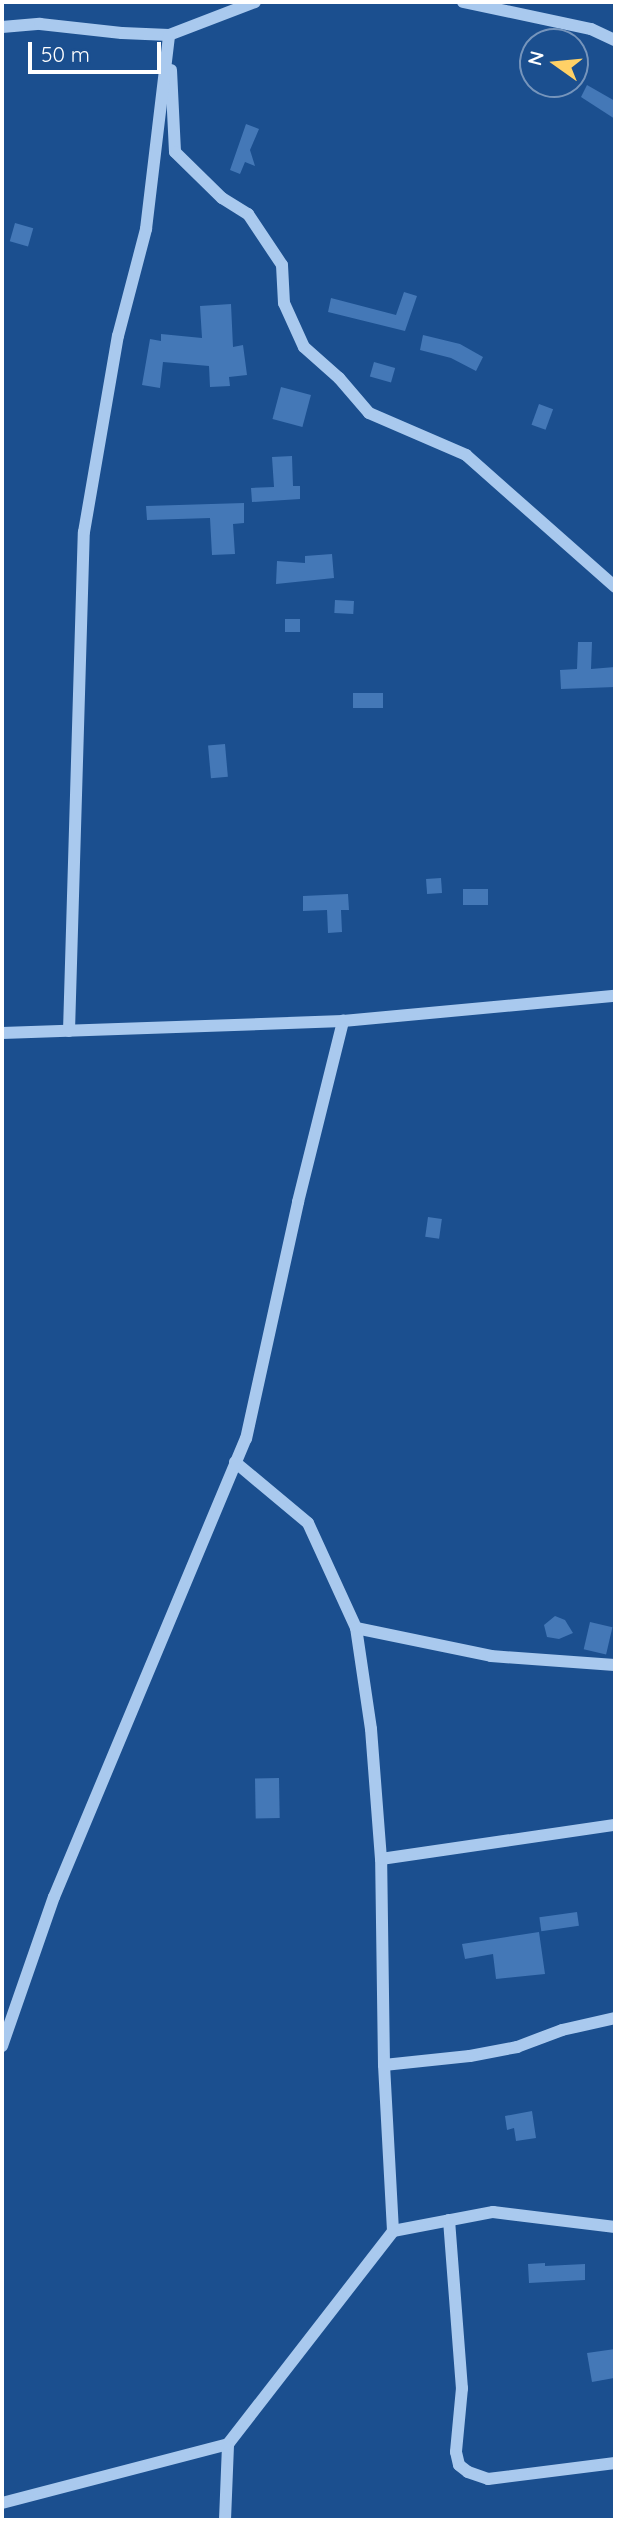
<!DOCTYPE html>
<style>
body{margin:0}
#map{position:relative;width:617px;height:2522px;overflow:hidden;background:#1b4f8f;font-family:Quicksand,sans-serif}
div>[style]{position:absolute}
.building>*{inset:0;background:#4478b7;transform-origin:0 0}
.minor>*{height:12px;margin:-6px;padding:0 6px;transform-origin:6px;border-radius:6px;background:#a9c9ee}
span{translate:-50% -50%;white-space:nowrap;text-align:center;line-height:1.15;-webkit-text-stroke:7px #1b4f8f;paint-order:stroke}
.frame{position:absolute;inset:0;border:4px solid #fff;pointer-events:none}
.north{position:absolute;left:519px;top:28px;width:70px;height:70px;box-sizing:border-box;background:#1b4f8f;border:2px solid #7695bc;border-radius:50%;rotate:285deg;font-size:19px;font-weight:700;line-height:28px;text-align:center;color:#fff}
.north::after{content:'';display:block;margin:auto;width:24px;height:32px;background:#ffd166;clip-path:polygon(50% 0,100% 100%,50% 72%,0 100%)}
.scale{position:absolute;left:28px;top:42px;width:133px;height:32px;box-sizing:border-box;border:4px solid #fff;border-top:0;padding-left:9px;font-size:21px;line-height:24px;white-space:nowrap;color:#fff;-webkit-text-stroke:5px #1b4f8f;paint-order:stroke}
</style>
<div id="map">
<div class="building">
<div style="clip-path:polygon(587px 85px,615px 101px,615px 119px,581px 97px)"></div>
<div style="clip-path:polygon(246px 124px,259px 129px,250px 150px,255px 166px,245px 162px,240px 174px,230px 170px)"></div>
<div style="left:15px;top:223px;width:19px;height:19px;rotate:16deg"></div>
<div style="clip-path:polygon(404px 292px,417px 296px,405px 331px,328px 312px,331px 298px,396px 315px)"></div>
<div style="clip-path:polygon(231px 304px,233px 347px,243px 345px,247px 375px,229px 377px,230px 386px,210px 387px,209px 366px,163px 362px,160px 388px,142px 385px,150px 339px,161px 341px,161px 334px,202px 338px,200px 306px)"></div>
<div style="clip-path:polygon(423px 335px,460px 344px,483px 357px,476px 371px,451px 358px,420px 350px)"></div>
<div style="left:374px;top:362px;width:22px;height:15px;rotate:16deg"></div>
<div style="left:281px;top:387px;width:31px;height:33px;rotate:15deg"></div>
<div style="left:539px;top:404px;width:15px;height:22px;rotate:20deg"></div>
<div style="clip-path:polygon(292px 456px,293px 486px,300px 486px,300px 499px,252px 502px,251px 488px,274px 487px,272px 457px)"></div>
<div style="clip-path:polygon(244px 503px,244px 523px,233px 524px,235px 554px,212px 555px,210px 518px,147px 520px,146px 506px)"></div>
<div style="clip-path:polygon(332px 554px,334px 578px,276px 584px,277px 561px,305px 563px,305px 556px)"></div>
<div style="left:335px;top:600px;width:19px;height:13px;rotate:3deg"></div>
<div style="left:285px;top:619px;width:15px;height:13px"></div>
<div style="clip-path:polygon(578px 642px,592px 642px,591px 669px,615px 667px,615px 687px,561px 689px,560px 670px,577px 669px)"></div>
<div style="left:383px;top:693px;width:15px;height:30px;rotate:90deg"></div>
<div style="left:225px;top:744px;width:33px;height:17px;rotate:85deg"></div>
<div style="left:441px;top:878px;width:15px;height:15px;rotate:86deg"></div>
<div style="left:463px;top:889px;width:25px;height:16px"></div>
<div style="clip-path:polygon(348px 894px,349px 910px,341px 910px,342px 932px,328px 933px,327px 910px,303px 911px,303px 896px)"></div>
<div style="left:428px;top:1217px;width:14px;height:20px;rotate:8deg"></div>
<div style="clip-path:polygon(555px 1616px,565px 1620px,573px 1633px,559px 1639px,547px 1637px,544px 1625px)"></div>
<div style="left:590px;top:1622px;width:23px;height:28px;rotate:13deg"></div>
<div style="left:279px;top:1778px;width:40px;height:24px;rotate:89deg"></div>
<div style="left:577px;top:1912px;width:14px;height:38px;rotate:82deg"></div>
<div style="clip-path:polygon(539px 1932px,545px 1974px,496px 1979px,493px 1954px,465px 1959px,462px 1944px)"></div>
<div style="clip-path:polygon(532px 2111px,536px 2138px,516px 2141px,514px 2128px,507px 2130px,505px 2116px)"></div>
<div style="clip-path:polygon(545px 2263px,545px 2266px,585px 2264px,585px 2280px,529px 2283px,528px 2264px)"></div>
<div style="clip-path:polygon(615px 2349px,614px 2378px,592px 2382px,587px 2353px)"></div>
</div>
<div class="minor">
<div style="left:463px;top:2px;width:131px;rotate:11.9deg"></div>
<div style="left:591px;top:29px;width:26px;rotate:25deg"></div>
<div style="left:2px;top:27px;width:38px;rotate:-5deg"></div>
<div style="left:40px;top:24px;width:82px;rotate:6.3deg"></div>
<div style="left:122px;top:33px;width:47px;rotate:2.4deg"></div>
<div style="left:169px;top:35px;width:92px;rotate:-21deg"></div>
<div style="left:171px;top:70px;width:82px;rotate:87.2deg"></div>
<div style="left:175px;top:152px;width:66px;rotate:44.4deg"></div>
<div style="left:222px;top:198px;width:31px;rotate:32deg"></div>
<div style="left:248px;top:214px;width:61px;rotate:56.3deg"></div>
<div style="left:282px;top:265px;width:38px;rotate:87deg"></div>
<div style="left:284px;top:303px;width:48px;rotate:65.6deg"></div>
<div style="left:304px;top:347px;width:47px;rotate:41.5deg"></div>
<div style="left:339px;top:378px;width:46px;rotate:49.4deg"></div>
<div style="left:369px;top:413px;width:106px;rotate:23.4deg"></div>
<div style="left:466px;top:455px;width:199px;rotate:41.5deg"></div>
<div style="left:69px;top:1031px;width:499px;rotate:-88.3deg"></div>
<div style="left:84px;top:532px;width:199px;rotate:-80.2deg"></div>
<div style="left:118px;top:336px;width:111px;rotate:-75.3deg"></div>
<div style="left:146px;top:229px;width:195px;rotate:-83.2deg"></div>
<div style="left:2px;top:1033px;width:341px;rotate:-2deg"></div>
<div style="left:343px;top:1021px;width:273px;rotate:-5.3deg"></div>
<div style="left:235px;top:1462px;width:95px;rotate:39.9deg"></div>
<div style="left:308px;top:1523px;width:115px;rotate:65.4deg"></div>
<div style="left:356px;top:1628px;width:138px;rotate:11.7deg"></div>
<div style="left:491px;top:1656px;width:124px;rotate:4.2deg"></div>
<div style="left:381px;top:1859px;width:236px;rotate:-8.3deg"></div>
<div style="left:2px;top:2046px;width:158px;rotate:-70.8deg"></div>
<div style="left:54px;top:1897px;width:497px;rotate:-67.3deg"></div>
<div style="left:246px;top:1439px;width:243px;rotate:-77.6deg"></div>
<div style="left:298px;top:1202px;width:187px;rotate:-76deg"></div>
<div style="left:384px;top:2065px;width:86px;rotate:-6deg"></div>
<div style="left:470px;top:2056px;width:48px;rotate:-10.8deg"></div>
<div style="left:517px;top:2047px;width:48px;rotate:-20.7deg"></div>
<div style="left:562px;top:2030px;width:54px;rotate:-12.8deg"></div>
<div style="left:449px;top:2220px;width:169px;rotate:85.6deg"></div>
<div style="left:462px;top:2388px;width:64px;rotate:95.4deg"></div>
<div style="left:456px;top:2452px;width:13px;rotate:77deg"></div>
<div style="left:459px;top:2465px;width:11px;rotate:38deg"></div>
<div style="left:468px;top:2472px;width:21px;rotate:19deg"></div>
<div style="left:488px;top:2479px;width:128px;rotate:-7.2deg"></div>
<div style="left:393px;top:2231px;width:102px;rotate:-10.8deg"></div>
<div style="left:493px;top:2212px;width:123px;rotate:7deg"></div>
<div style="left:2px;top:2503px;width:234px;rotate:-14.6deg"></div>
<div style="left:225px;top:2520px;width:76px;rotate:-87.7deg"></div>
<div style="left:228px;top:2444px;width:269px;rotate:-52.2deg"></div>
<div style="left:393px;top:2231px;width:166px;rotate:-93.1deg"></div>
<div style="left:384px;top:2065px;width:206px;rotate:-90.8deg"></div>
<div style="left:381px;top:1859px;width:130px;rotate:-94.4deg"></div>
<div style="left:371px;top:1729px;width:102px;rotate:-98.4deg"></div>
</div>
<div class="frame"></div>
<div class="north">N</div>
<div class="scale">50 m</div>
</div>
